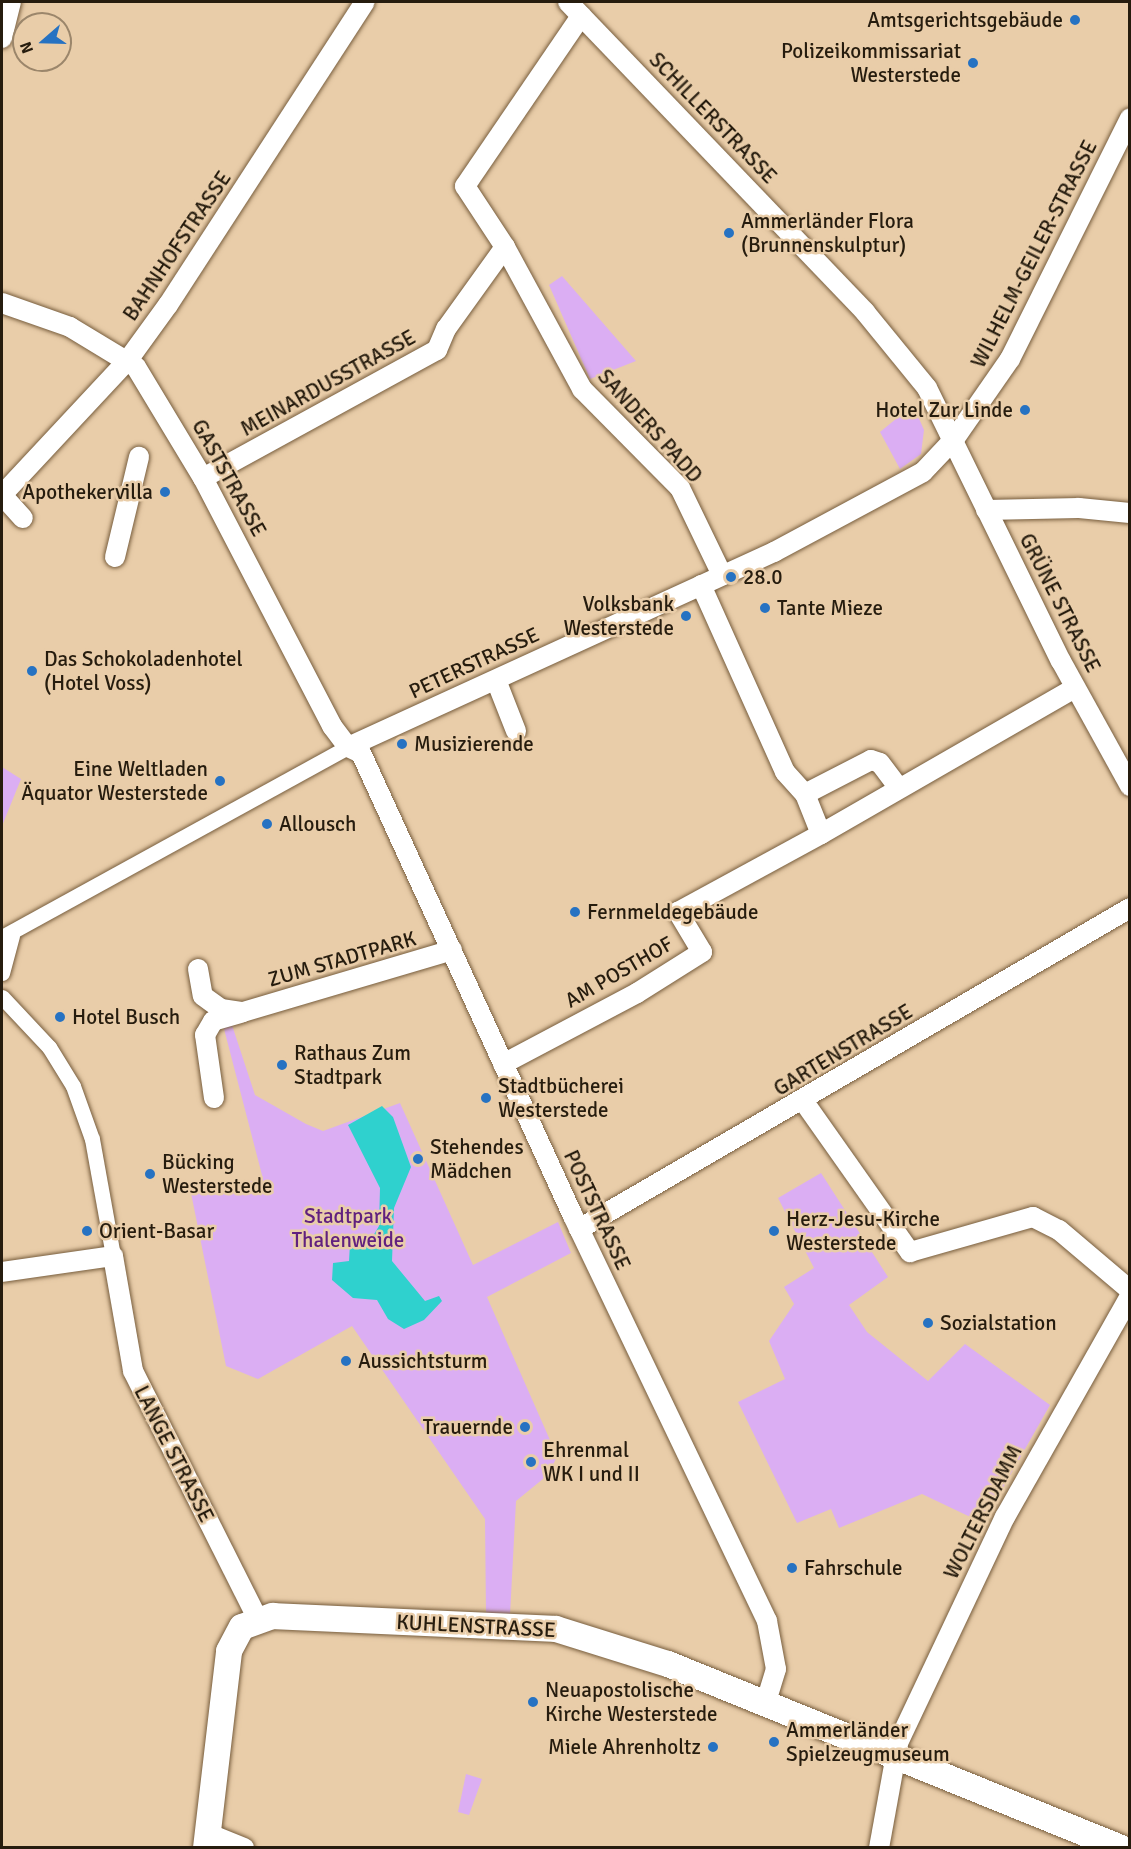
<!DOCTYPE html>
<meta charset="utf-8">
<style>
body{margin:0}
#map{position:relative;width:1131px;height:1849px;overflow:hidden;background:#e9cda9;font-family:Signika,sans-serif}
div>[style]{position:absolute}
.green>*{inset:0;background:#dbaef3}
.water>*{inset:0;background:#2fd1ce}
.roads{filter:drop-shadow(0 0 2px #775d3d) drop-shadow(0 0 2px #775d3d)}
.pedestrian>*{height:15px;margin:-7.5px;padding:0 7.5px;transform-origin:7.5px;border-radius:7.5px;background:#fff}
.minor>*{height:20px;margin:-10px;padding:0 10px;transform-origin:10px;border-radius:10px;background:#fff}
.tertiary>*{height:26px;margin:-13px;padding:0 13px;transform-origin:13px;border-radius:13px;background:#fff}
.dots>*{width:16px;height:16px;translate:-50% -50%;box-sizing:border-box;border:3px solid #e9cda9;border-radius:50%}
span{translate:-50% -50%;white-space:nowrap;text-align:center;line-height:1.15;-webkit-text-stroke:5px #e9cda9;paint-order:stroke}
.poi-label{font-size:21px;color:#261c0e}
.right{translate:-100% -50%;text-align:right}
.left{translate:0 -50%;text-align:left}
.street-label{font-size:21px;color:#261c0e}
.park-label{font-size:21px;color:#61207f}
.frame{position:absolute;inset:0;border:3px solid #261c0e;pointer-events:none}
.north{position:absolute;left:12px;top:12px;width:60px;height:60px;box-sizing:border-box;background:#e9cda9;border:2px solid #9b866b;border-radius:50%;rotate:250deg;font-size:16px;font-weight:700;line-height:24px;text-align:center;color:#261c0e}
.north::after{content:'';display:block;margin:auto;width:21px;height:27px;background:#2672c2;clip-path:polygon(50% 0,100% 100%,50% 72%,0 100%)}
</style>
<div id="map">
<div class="green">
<div style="clip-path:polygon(562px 276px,636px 361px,590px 379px,549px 285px)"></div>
<div style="clip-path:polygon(913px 405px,924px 430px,921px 454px,900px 469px,880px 432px)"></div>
<div style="clip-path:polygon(2px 767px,21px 779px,2px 826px)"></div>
<div style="clip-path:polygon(231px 1022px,255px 1095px,306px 1124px,323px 1131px,400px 1103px,473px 1265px,558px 1222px,571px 1253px,487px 1297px,557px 1456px,549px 1474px,516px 1501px,510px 1615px,486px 1614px,485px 1519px,352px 1326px,258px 1379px,226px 1366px,191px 1193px,263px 1179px,223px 1025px)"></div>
<div style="clip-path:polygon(821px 1173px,888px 1277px,849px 1305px,867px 1332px,928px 1381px,965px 1344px,1050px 1405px,983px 1523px,922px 1494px,839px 1528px,831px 1509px,797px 1523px,738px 1402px,785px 1379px,769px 1341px,794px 1304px,784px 1287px,814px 1268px,778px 1198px)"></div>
<div style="clip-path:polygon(466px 1774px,482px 1779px,469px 1815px,458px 1812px)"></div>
</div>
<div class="water">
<div style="clip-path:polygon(382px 1106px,393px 1117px,411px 1167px,394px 1208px,392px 1261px,425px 1301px,439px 1296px,442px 1301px,424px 1320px,404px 1329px,388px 1319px,377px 1300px,353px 1298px,332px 1280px,333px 1263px,349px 1261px,350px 1244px,373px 1236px,379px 1226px,380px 1188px,348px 1125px)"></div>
</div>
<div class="roads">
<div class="pedestrian">
<div style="left:2px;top:937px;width:395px;rotate:-28.8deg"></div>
<div style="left:2px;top:973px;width:39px;rotate:-75deg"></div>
<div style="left:2px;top:997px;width:69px;rotate:46.8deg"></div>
<div style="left:49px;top:1047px;width:46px;rotate:58.4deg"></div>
<div style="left:73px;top:1086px;width:56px;rotate:70.3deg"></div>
<div style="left:92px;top:1139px;width:119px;rotate:79.8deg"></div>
</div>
<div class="minor">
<div style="left:568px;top:2px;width:429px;rotate:46.2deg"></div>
<div style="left:865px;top:312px;width:98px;rotate:50.8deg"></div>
<div style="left:927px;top:388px;width:304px;rotate:63.9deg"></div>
<div style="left:1061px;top:661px;width:143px;rotate:61.1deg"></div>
<div style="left:2px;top:38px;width:37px;rotate:-76deg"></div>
<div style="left:505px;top:247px;width:162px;rotate:61.5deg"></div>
<div style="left:582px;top:389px;width:139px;rotate:45.3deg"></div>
<div style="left:680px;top:488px;width:97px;rotate:64.2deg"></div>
<div style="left:2px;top:303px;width:72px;rotate:19.4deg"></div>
<div style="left:70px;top:327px;width:77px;rotate:31.2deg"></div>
<div style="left:136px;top:367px;width:130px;rotate:58.9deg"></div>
<div style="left:203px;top:478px;width:280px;rotate:62.5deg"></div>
<div style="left:332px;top:726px;width:26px;rotate:53deg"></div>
<div style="left:348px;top:747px;width:14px;rotate:25deg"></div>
<div style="left:361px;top:753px;width:509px;rotate:65.4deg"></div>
<div style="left:573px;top:1216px;width:449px;rotate:64.4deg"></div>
<div style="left:767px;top:1621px;width:49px;rotate:79.4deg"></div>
<div style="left:776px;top:1669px;width:34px;rotate:107deg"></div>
<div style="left:203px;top:478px;width:267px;rotate:-28.7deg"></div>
<div style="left:437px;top:350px;width:23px;rotate:-67deg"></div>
<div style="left:446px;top:329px;width:101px;rotate:-54.3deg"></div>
<div style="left:505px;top:247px;width:73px;rotate:-123.3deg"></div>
<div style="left:465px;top:186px;width:206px;rotate:-55.7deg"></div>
<div style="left:2px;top:495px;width:185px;rotate:-47deg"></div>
<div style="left:128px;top:360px;width:68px;rotate:-54deg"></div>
<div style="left:168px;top:305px;width:361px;rotate:-57deg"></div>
<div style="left:2px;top:495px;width:31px;rotate:48deg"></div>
<div style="left:986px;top:510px;width:93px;rotate:-1.2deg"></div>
<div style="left:1079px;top:508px;width:51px;rotate:5.6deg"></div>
<div style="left:115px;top:557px;width:103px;rotate:-76.5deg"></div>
<div style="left:701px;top:585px;width:205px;rotate:65.8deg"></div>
<div style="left:785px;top:772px;width:30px;rotate:48deg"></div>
<div style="left:805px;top:794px;width:43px;rotate:68.2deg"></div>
<div style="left:821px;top:834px;width:293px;rotate:-29.9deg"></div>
<div style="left:496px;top:680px;width:55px;rotate:68.6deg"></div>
<div style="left:348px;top:747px;width:469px;rotate:-24.6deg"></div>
<div style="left:774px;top:552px;width:169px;rotate:-28.2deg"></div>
<div style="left:923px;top:472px;width:47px;rotate:-46.7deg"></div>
<div style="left:955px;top:438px;width:96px;rotate:-55.2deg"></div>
<div style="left:1010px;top:359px;width:269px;rotate:-63.5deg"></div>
<div style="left:805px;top:794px;width:74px;rotate:-27.3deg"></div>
<div style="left:871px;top:760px;width:9px;rotate:18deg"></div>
<div style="left:880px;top:763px;width:31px;rotate:53deg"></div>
<div style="left:198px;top:969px;width:27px;rotate:80deg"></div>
<div style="left:203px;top:996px;width:22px;rotate:36deg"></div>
<div style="left:221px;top:1009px;width:22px;rotate:8deg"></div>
<div style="left:243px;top:1012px;width:218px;rotate:-16.5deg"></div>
<div style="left:503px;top:1064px;width:152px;rotate:-27.9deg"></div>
<div style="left:637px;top:993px;width:77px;rotate:-32.2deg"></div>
<div style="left:702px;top:952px;width:47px;rotate:-121deg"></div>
<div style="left:678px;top:912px;width:163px;rotate:-28.6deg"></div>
<div style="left:214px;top:1098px;width:64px;rotate:-98.1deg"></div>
<div style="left:205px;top:1035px;width:16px;rotate:-60deg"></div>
<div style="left:213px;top:1021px;width:29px;rotate:-16deg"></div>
<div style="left:804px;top:1102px;width:184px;rotate:54.8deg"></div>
<div style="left:910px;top:1252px;width:128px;rotate:-15.9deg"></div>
<div style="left:1033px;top:1217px;width:29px;rotate:27deg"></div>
<div style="left:1059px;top:1230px;width:93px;rotate:40.2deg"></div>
<div style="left:579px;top:1229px;width:638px;rotate:-30.22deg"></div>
<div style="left:2px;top:1272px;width:112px;rotate:-8.2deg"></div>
<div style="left:113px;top:1256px;width:117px;rotate:80.1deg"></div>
<div style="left:133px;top:1371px;width:276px;rotate:63.3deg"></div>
<div style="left:207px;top:1833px;width:40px;rotate:22deg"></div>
<div style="left:879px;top:1848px;width:107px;rotate:-79.7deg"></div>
<div style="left:898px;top:1743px;width:250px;rotate:-64.7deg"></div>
<div style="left:1005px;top:1517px;width:254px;rotate:-60.5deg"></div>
</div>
<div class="tertiary">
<div style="left:206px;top:1848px;width:198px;rotate:-83.3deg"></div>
<div style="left:229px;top:1651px;width:27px;rotate:-62deg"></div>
<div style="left:242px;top:1627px;width:33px;rotate:-20deg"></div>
<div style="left:273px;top:1616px;width:283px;rotate:2.6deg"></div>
<div style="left:556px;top:1629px;width:117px;rotate:17.4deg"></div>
<div style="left:668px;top:1664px;width:490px;rotate:22.1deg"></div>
</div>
</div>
<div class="dots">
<div style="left:1075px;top:20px;background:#2672c2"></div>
<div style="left:973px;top:63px;background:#2672c2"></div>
<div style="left:729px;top:233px;background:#2672c2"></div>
<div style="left:1025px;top:410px;background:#2672c2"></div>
<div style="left:165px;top:492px;background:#2672c2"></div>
<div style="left:731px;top:577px;background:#2672c2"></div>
<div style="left:765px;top:608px;background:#2672c2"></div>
<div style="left:686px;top:616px;background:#2672c2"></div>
<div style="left:32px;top:671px;background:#2672c2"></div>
<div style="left:402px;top:744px;background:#2672c2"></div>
<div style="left:220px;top:781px;background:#2672c2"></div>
<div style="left:267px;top:824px;background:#2672c2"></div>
<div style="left:575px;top:912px;background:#2672c2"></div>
<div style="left:60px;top:1017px;background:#2672c2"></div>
<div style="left:282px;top:1065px;background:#2672c2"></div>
<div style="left:486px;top:1098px;background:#2672c2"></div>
<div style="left:418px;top:1159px;background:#2672c2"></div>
<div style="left:150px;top:1174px;background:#2672c2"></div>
<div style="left:87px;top:1231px;background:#2672c2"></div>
<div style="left:774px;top:1231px;background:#2672c2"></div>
<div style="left:928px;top:1323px;background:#2672c2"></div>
<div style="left:346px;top:1361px;background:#2672c2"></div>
<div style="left:525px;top:1427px;background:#2672c2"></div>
<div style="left:531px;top:1462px;background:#2672c2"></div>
<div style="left:792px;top:1568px;background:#2672c2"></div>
<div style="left:533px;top:1702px;background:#2672c2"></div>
<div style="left:774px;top:1742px;background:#2672c2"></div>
<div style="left:713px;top:1747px;background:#2672c2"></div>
</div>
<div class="poi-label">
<span class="right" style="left:1063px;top:20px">Amtsgerichtsgebäude</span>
<span class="right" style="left:961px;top:63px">Polizeikommissariat<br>Westerstede</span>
<span class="left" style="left:741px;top:233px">Ammerländer Flora<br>(Brunnenskulptur)</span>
<span class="right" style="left:1013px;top:410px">Hotel Zur Linde</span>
<span class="right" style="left:153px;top:492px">Apothekervilla</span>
<span class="left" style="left:743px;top:577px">28.0</span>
<span class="right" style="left:674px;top:616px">Volksbank<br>Westerstede</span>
<span class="left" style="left:777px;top:608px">Tante Mieze</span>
<span class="left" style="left:44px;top:671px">Das Schokoladenhotel<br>(Hotel Voss)</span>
<span class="left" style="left:414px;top:744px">Musizierende</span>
<span class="right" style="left:208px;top:781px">Eine Weltladen<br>Äquator Westerstede</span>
<span class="left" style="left:279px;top:824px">Allousch</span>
<span class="left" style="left:587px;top:912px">Fernmeldegebäude</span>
<span class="left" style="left:72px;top:1017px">Hotel Busch</span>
<span class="left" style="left:294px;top:1065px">Rathaus Zum<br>Stadtpark</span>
<span class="left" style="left:498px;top:1098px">Stadtbücherei<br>Westerstede</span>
<span class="left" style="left:430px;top:1159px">Stehendes<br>Mädchen</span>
<span class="left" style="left:162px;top:1174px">Bücking<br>Westerstede</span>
<span class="left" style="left:786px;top:1231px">Herz-Jesu-Kirche<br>Westerstede</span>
<span class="left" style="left:99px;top:1231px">Orient-Basar</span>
<span class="left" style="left:940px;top:1323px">Sozialstation</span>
<span class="left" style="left:358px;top:1361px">Aussichtsturm</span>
<span class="right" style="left:513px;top:1427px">Trauernde</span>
<span class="left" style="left:543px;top:1462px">Ehrenmal<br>WK I und II</span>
<span class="left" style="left:804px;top:1568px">Fahrschule</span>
<span class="left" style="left:545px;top:1702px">Neuapostolische<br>Kirche Westerstede</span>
<span class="left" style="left:786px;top:1742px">Ammerländer<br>Spielzeugmuseum</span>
<span class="right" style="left:701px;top:1747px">Miele Ahrenholtz</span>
</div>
<div class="street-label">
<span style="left:713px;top:118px;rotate:46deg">SCHILLERSTRASSE</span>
<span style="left:177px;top:246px;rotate:-56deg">BAHNHOFSTRASSE</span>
<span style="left:1034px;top:254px;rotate:-63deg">WILHELM-GEILER-STRASSE</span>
<span style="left:328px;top:383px;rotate:-29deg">MEINARDUSSTRASSE</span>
<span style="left:650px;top:426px;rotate:48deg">SANDERS PADD</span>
<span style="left:229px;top:478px;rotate:61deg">GASTSTRASSE</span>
<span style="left:1060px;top:603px;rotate:63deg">GRÜNE STRASSE</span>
<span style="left:474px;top:663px;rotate:-25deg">PETERSTRASSE</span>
<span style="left:342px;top:959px;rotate:-16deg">ZUM STADTPARK</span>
<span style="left:619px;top:972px;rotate:-30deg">AM POSTHOF</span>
<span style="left:843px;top:1050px;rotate:-31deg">GARTENSTRASSE</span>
<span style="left:597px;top:1210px;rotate:65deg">POSTSTRASSE</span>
<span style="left:174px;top:1454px;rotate:63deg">LANGE STRASSE</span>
<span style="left:983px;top:1512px;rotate:-63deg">WOLTERSDAMM</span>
<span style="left:476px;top:1626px;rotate:3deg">KUHLENSTRASSE</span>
</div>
<div class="park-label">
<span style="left:348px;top:1228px">Stadtpark<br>Thalenweide</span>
</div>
<div class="frame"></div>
<div class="north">N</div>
</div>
